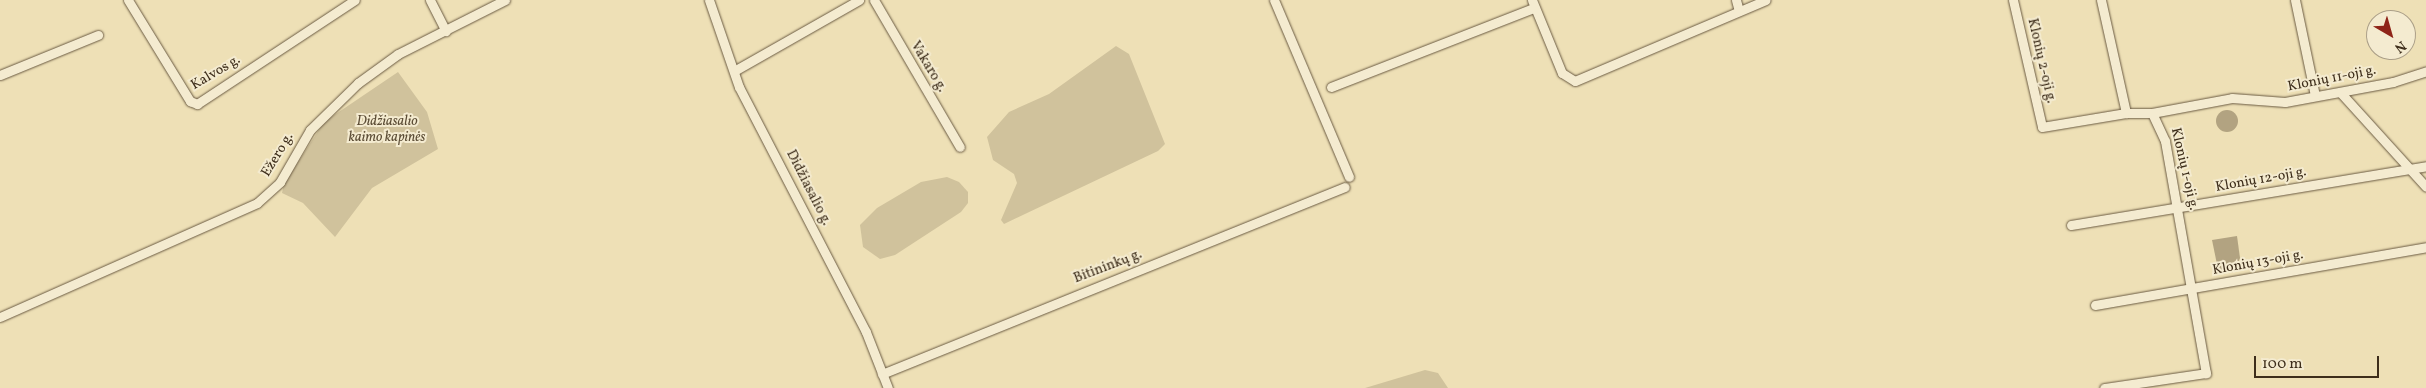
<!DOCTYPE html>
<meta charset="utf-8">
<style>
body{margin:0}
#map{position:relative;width:2426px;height:388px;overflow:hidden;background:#eee0b6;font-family:Vollkorn,serif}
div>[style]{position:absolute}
.green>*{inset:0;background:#d0c29c}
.water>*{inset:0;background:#b2a381}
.round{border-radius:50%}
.roads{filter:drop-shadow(0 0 1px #6a5a42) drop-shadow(0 0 1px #6a5a42)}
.minor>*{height:9px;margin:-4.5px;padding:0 4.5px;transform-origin:4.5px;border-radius:4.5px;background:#f4ebd0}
span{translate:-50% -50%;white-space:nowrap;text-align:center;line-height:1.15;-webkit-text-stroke:4px #f4ebd0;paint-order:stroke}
.street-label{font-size:14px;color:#3e2e1b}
.park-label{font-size:14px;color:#5b4c35;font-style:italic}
.north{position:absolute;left:2366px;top:10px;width:50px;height:50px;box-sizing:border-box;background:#f4ebd0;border:1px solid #ab9f88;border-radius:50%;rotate:142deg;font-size:14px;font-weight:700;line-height:20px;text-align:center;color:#3e2e1b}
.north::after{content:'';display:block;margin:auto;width:18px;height:22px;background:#8f2418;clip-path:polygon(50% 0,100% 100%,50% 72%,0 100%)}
.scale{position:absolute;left:2254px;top:356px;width:125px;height:22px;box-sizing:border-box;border:2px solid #3e2e1b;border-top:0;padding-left:6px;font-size:15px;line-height:18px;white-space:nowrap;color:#3e2e1b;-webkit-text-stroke:4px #f4ebd0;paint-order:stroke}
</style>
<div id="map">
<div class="green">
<div style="clip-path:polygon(1116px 46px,1129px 54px,1165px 144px,1158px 151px,1004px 224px,1001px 220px,1017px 183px,1014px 174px,993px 160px,987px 137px,1009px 112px,1049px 94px)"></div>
<div style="clip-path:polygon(398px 72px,427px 112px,438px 149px,372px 188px,335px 237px,303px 203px,282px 193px,284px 184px,324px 122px)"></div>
<div style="clip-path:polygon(947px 177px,959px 182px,968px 192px,968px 203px,961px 212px,895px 255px,880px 259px,863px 247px,860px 225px,877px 208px,921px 182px)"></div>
<div style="clip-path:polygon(1425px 370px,1438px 373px,1448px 388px,1365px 388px)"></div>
</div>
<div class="water">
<div class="round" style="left:2216px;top:110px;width:22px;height:22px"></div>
<div style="clip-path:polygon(2237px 236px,2240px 258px,2235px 271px,2219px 274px,2212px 240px)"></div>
</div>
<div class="roads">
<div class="minor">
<div style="left:128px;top:0;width:119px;rotate:58.5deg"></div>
<div style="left:190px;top:101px;width:8px;rotate:23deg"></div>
<div style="left:197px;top:104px;width:189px;rotate:-33.4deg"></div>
<div style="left:430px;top:0;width:35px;rotate:63deg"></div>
<div style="left:709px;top:0;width:92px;rotate:71deg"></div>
<div style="left:739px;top:87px;width:276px;rotate:62.6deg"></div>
<div style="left:866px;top:332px;width:60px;rotate:68.6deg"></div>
<div style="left:874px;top:0;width:170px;rotate:59.7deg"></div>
<div style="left:1274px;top:0;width:192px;rotate:67deg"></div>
<div style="left:1532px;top:0;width:79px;rotate:67.7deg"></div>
<div style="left:1562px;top:73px;width:15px;rotate:32deg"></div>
<div style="left:1575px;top:81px;width:207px;rotate:-23deg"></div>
<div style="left:1736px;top:0;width:11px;rotate:75deg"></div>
<div style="left:2013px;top:0;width:130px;rotate:77.1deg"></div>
<div style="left:2042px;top:127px;width:85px;rotate:-9.5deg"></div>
<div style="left:2101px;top:0;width:116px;rotate:77.5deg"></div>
<div style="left:2126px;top:113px;width:26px"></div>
<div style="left:2152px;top:113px;width:31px;rotate:65deg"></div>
<div style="left:2165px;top:141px;width:236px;rotate:80deg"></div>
<div style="left:2206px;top:373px;width:103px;rotate:171.6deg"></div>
<div style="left:2295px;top:0;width:98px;rotate:78.2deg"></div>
<div style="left:734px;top:71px;width:144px;rotate:-29.6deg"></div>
<div style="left:0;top:75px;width:106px;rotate:-22.2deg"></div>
<div style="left:1331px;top:87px;width:218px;rotate:-21.3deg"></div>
<div style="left:2340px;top:92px;width:128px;rotate:47.8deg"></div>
<div style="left:2152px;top:113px;width:81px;rotate:-10.6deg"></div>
<div style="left:2232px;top:98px;width:53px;rotate:4.3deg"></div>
<div style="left:2285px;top:102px;width:110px;rotate:-10.5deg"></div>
<div style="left:2393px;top:82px;width:35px;rotate:-18deg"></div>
<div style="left:2071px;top:225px;width:360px;rotate:-9.4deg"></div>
<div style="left:2095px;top:305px;width:336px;rotate:-9.9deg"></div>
<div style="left:0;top:317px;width:281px;rotate:-23.9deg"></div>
<div style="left:257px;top:203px;width:31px;rotate:-42deg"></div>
<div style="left:280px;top:182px;width:60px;rotate:-60deg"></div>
<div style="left:310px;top:130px;width:67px;rotate:-44.4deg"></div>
<div style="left:358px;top:83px;width:49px;rotate:-35.9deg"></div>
<div style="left:398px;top:54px;width:120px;rotate:-26.8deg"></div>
<div style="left:882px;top:374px;width:499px;rotate:-22deg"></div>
</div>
</div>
<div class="street-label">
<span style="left:2041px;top:61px;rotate:77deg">Klonių 2-oji g.</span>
<span style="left:928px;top:67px;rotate:59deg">Vakaro g.</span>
<span style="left:216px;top:73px;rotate:-31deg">Kalvos g.</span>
<span style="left:2332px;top:79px;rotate:-11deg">Klonių 11-oji g.</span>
<span style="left:278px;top:155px;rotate:-59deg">Ežero g.</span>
<span style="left:2184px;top:169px;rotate:77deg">Klonių 1-oji g.</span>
<span style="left:2261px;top:180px;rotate:-10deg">Klonių 12-oji g.</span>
<span style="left:808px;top:188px;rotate:63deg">Didžiasalio g.</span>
<span style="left:2258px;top:263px;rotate:-10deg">Klonių 13-oji g.</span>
<span style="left:1108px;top:267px;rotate:-21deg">Bitininkų g.</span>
</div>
<div class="park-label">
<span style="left:387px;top:130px">Didžiasalio<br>kaimo kapinės</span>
</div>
<div class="north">N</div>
<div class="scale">100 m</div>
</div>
